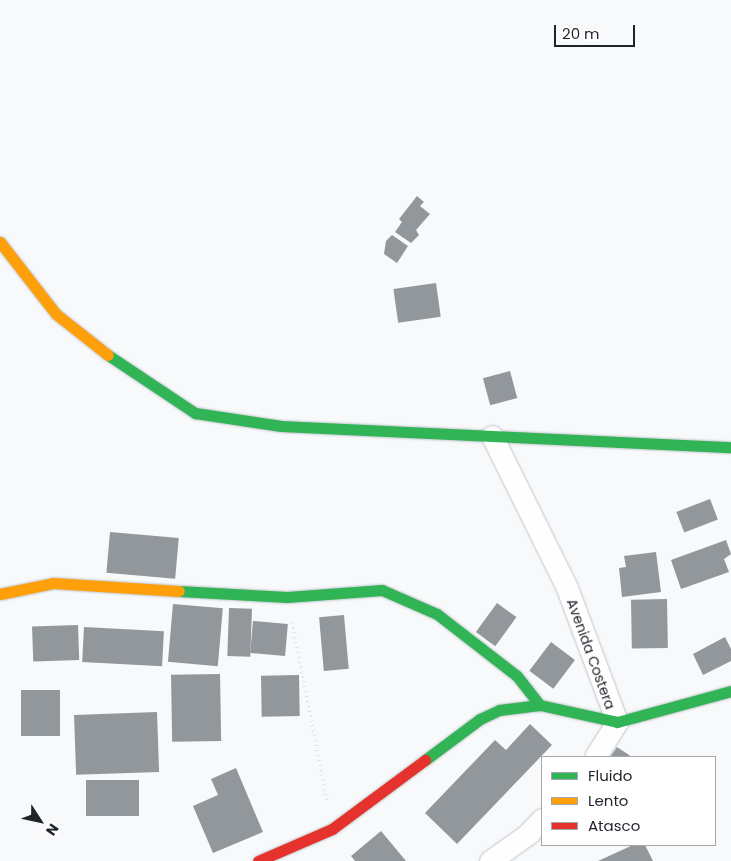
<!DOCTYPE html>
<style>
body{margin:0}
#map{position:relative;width:731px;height:861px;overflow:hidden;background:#f7f9fb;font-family:Poppins,sans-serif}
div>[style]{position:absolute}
.building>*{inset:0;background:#92979c;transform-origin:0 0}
.path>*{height:3px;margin-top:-1.5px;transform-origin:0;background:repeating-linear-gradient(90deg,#e0e1e2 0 1px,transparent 0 5px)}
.roads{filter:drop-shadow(0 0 1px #c2c6ca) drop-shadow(0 0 1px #c2c6ca)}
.street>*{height:21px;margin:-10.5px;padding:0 10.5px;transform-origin:10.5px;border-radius:10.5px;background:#fefefe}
.fast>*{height:11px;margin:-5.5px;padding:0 5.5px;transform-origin:5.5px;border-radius:5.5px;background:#30b455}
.slow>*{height:11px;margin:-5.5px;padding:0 5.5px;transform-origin:5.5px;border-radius:5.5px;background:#ff9f0a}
.jam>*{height:11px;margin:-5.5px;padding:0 5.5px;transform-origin:5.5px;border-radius:5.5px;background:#e5322d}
span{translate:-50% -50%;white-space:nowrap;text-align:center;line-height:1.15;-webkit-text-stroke:5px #fff;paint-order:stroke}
.street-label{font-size:14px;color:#1f242a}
.legend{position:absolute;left:541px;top:756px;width:175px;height:90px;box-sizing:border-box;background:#fff;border:1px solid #a5a7aa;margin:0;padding:6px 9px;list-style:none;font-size:15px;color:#1f242a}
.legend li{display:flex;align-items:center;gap:10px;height:25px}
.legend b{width:25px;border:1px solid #a5a7aa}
.north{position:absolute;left:15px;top:796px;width:50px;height:50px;-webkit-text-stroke:4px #fff;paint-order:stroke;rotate:125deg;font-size:14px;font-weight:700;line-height:20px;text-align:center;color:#1f242a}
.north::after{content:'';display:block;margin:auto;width:18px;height:22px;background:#1f242a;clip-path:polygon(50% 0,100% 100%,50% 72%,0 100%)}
.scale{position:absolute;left:554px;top:25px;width:81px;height:22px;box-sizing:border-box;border:2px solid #1f242a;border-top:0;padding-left:6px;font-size:15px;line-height:18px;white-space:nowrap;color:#1f242a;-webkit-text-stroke:4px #fff;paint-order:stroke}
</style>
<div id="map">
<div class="building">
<div style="clip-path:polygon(417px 196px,424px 202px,420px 206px,430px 214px,416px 230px,419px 235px,411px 243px,395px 232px,402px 222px,399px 219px)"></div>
<div style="clip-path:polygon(392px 235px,408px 246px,397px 263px,384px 254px,386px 241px)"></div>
<div style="left:436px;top:283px;width:34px;height:43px;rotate:82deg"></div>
<div style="left:510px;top:371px;width:28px;height:28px;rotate:75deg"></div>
<div style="left:710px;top:499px;width:22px;height:36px;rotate:69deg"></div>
<div style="left:110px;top:532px;width:69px;height:41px;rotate:5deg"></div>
<div style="clip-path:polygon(726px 540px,731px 554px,724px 559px,729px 572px,681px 589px,671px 560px)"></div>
<div style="clip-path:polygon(656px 552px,661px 592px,622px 597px,619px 568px,626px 567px,624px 556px)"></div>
<div style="left:667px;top:599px;width:49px;height:36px;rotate:89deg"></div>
<div style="left:497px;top:603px;width:24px;height:36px;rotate:36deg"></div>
<div style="left:173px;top:604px;width:50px;height:58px;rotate:5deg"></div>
<div style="left:229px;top:608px;width:23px;height:48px;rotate:2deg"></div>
<div style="left:344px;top:615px;width:54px;height:25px;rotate:85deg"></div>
<div style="left:253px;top:621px;width:35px;height:32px;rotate:5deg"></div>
<div style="left:78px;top:625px;width:35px;height:46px;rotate:88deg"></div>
<div style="left:84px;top:627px;width:80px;height:35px;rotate:3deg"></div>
<div style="clip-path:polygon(725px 637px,731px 649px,731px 661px,703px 675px,693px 654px)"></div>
<div style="left:551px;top:642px;width:30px;height:36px;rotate:37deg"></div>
<div style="left:220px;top:674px;width:67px;height:49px;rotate:89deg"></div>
<div style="left:299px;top:675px;width:41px;height:38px;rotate:89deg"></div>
<div style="left:21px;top:690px;width:39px;height:46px"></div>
<div style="left:157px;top:712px;width:60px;height:83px;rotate:88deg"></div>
<div style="clip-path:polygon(530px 724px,552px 745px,457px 844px,425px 813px,495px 740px,506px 750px)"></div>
<div style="clip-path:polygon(617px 747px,632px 757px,610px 757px)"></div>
<div style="clip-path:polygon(236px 768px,263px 832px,213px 853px,193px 806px,218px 795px,211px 779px)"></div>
<div style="left:86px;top:780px;width:53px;height:36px"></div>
<div style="clip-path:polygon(381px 831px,406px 861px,355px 861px,351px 856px)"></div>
<div style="clip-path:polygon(633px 845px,645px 845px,653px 861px,598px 861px)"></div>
</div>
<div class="path">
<div style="left:292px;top:622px;width:181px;rotate:78.9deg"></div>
</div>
<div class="roads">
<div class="street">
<div style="left:492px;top:436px;width:169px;rotate:63.7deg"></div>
<div style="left:567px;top:588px;width:143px;rotate:69.5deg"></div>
<div style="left:617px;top:722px;width:41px;rotate:122.2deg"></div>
<div style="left:490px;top:861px;width:47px;rotate:-35.4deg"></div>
<div style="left:528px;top:834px;width:21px;rotate:-47deg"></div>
</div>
<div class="fast">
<div style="left:108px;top:355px;width:105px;rotate:33.7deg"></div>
<div style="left:195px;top:413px;width:87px;rotate:8.6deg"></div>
<div style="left:281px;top:426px;width:450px;rotate:2.7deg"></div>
<div style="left:179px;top:591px;width:108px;rotate:3.2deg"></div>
<div style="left:287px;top:597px;width:95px;rotate:-4.2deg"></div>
<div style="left:382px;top:590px;width:60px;rotate:23.6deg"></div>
<div style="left:437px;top:614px;width:101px;rotate:37.8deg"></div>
<div style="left:517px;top:676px;width:37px;rotate:52deg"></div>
<div style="left:425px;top:760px;width:69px;rotate:-36.7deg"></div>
<div style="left:480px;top:719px;width:21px;rotate:-25deg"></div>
<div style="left:499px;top:710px;width:41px;rotate:-7deg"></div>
<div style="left:540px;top:705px;width:79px;rotate:12.4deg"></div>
<div style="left:617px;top:722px;width:118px;rotate:-15.2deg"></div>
</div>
<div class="slow">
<div style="left:0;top:242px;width:91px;rotate:52.1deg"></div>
<div style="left:56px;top:314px;width:66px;rotate:38.3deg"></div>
<div style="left:0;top:594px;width:54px;rotate:-11.7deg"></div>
<div style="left:53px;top:583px;width:126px;rotate:3.6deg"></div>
</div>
<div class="jam">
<div style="left:258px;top:861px;width:81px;rotate:-23.4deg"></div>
<div style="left:332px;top:829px;width:116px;rotate:-36.6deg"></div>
</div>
</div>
<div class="street-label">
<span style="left:591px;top:654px;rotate:70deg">Avenida Costera</span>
</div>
<ul class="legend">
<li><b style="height:6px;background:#30b455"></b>Fluido</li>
<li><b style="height:6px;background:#ff9f0a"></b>Lento</li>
<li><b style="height:6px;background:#e5322d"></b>Atasco</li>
</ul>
<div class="north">N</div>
<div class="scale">20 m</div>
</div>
